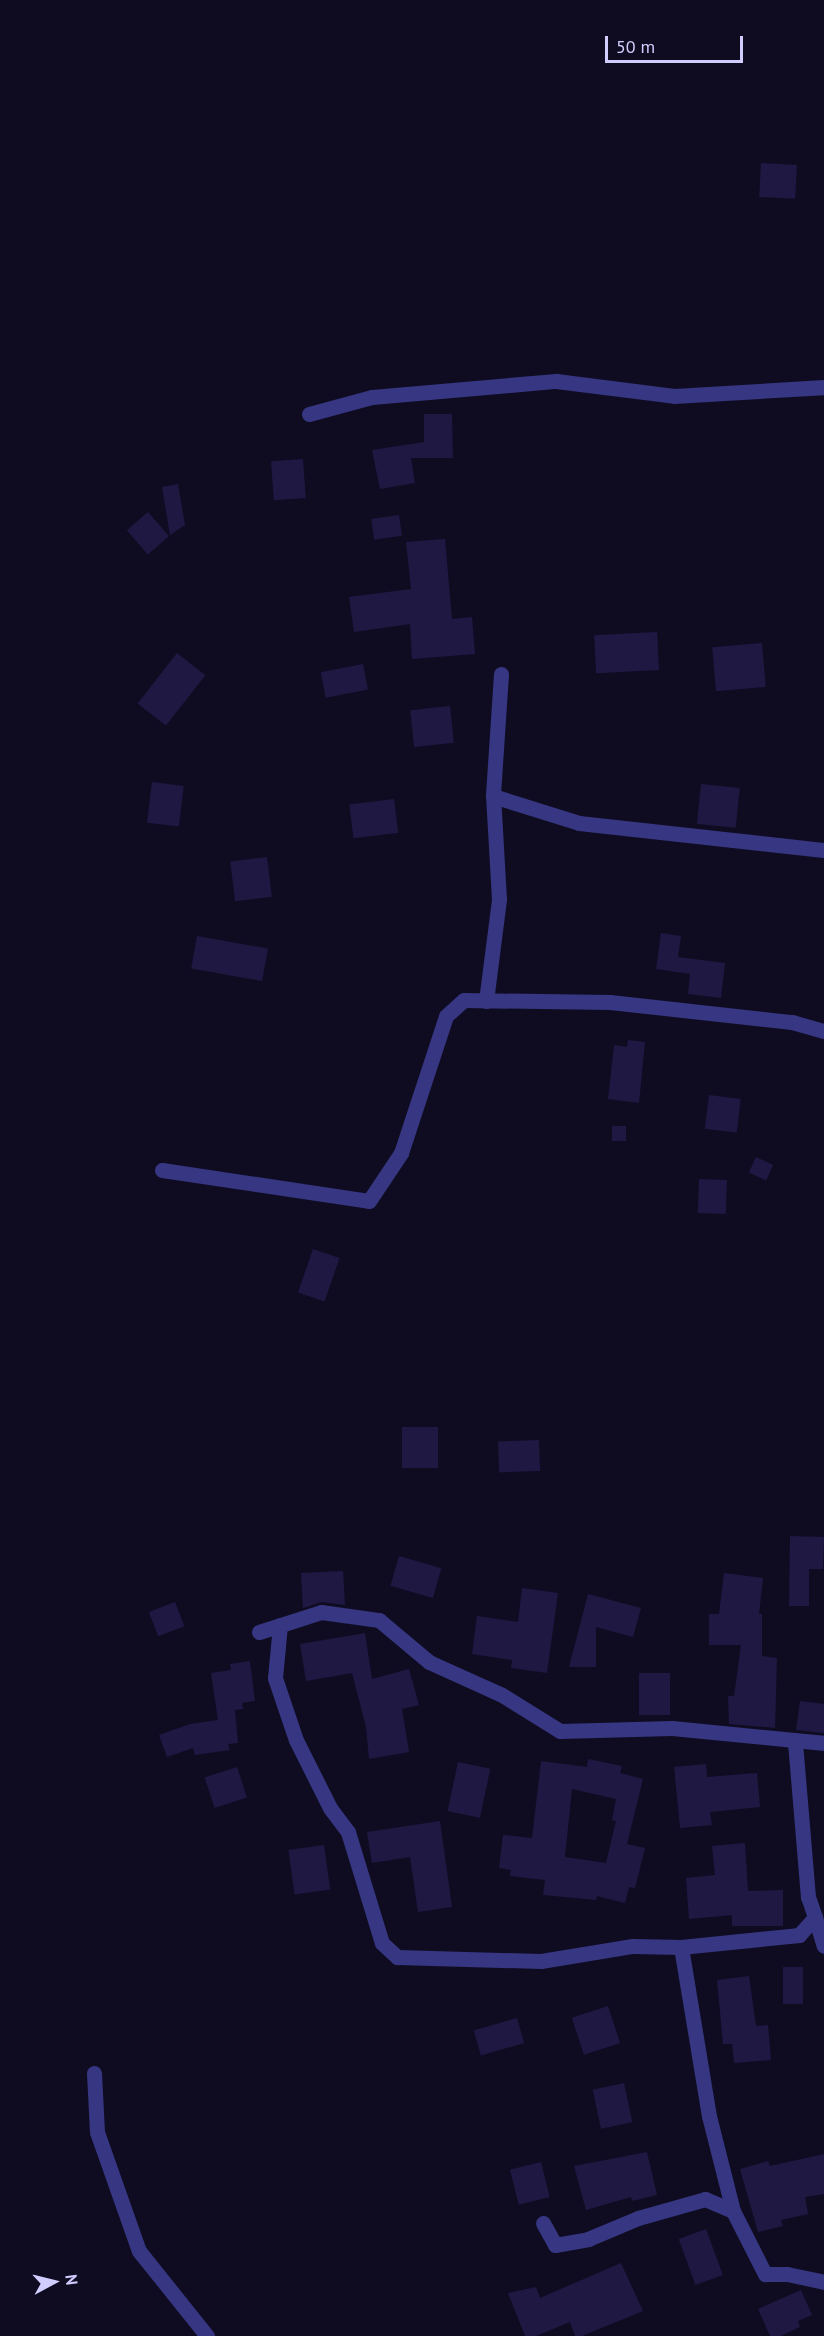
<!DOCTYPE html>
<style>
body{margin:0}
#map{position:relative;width:824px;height:2336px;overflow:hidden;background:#0f0c22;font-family:"PT Sans",sans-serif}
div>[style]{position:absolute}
.building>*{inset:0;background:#1f1843;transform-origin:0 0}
.minor>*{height:15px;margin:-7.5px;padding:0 7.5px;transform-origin:7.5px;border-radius:7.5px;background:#363682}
span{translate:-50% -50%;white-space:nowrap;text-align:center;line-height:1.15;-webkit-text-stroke:4.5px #0f0c22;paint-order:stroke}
.north{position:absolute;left:24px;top:2252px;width:60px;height:60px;-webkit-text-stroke:4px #0f0c22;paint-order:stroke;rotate:83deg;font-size:16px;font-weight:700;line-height:24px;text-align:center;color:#d1cdff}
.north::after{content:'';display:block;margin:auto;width:21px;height:27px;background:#d1cdff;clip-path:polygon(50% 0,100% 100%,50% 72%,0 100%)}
.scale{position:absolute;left:605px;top:36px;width:138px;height:27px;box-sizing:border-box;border:3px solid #d1cdff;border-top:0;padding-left:8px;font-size:18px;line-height:21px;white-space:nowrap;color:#d1cdff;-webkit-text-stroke:4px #0f0c22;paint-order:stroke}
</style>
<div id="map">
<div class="building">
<div style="left:761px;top:163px;width:36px;height:34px;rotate:3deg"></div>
<div style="clip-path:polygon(424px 414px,452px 414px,453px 458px,411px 458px,415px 483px,380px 489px,372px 450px,424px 442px)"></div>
<div style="left:303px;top:459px;width:39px;height:32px;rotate:86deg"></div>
<div style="clip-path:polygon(178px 484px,185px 525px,170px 535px,162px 487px)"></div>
<div style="left:148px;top:512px;width:32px;height:28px;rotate:49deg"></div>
<div style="left:399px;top:515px;width:21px;height:28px;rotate:82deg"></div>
<div style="clip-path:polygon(445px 539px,452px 619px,472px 617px,475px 654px,412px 659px,410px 624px,354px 632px,349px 597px,411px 589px,406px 542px)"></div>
<div style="left:657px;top:632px;width:38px;height:63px;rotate:87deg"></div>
<div style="left:762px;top:643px;width:44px;height:50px;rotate:85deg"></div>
<div style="left:177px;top:653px;width:36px;height:64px;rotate:38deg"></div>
<div style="left:363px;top:664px;width:26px;height:43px;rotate:79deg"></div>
<div style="left:450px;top:706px;width:37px;height:40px;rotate:84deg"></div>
<div style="left:152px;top:782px;width:32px;height:41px;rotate:7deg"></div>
<div style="left:701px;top:784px;width:39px;height:40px;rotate:6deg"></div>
<div style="left:394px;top:799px;width:34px;height:45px;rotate:83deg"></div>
<div style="left:267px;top:857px;width:40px;height:37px;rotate:83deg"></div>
<div style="clip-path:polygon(661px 933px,681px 936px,678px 957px,725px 963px,721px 998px,688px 994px,690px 974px,656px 969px)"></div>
<div style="left:197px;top:936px;width:72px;height:33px;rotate:10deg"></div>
<div style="clip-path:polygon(628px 1040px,645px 1042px,639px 1103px,608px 1099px,614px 1045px,627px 1047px)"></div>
<div style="left:709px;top:1095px;width:32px;height:34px;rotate:7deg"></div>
<div style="left:612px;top:1126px;width:14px;height:15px"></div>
<div style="left:756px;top:1157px;width:19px;height:17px;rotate:25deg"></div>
<div style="left:699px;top:1179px;width:28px;height:34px;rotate:2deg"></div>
<div style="left:313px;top:1249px;width:28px;height:46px;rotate:19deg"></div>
<div style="left:402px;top:1427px;width:36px;height:41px"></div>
<div style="left:539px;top:1440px;width:31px;height:41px;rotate:88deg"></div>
<div style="clip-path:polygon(790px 1536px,824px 1537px,823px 1569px,809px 1569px,809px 1606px,789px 1606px)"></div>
<div style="left:399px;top:1556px;width:44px;height:31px;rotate:16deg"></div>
<div style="clip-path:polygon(343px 1571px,345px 1605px,322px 1602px,303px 1608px,301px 1573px)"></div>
<div style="clip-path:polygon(724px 1573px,763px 1578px,759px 1614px,762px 1614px,762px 1656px,777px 1658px,775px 1728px,729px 1724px,728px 1696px,734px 1696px,741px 1645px,709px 1645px,709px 1614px,719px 1614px)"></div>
<div style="clip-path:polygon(522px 1588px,558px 1593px,547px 1673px,511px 1668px,512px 1660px,472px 1654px,477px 1616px,518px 1622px)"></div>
<div style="clip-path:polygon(588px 1594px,641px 1608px,633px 1637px,596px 1627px,596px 1667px,569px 1667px)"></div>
<div style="left:175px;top:1602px;width:26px;height:28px;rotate:69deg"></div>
<div style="clip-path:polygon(365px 1633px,372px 1679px,409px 1669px,419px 1705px,402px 1709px,409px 1752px,369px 1759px,366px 1727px,352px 1673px,306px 1681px,300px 1644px)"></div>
<div style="clip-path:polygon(250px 1661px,255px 1701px,242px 1703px,243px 1709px,235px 1710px,238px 1743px,228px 1744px,230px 1750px,195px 1755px,193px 1748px,167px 1757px,159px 1735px,190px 1724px,218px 1720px,211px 1673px,231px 1670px,230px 1664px)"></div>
<div style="left:639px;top:1673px;width:31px;height:42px"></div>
<div style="clip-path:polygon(800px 1701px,824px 1704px,824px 1733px,796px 1730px)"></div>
<div style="clip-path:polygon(evenodd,588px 1759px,622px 1766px,620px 1773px,643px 1779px,627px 1844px,645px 1848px,635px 1888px,629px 1887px,625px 1903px,597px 1896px,596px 1900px,543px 1895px,545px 1880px,510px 1876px,511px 1870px,499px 1868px,503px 1835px,532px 1838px,541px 1761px,587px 1767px,588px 1759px,572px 1789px,616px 1799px,612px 1820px,616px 1821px,606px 1863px,565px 1857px,572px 1789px)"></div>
<div style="left:458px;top:1762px;width:33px;height:50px;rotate:12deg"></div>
<div style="clip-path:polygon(706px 1764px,707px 1777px,757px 1773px,760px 1807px,710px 1812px,712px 1825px,680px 1828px,674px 1767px)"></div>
<div style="left:237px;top:1767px;width:32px;height:34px;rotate:72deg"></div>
<div style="clip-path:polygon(440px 1821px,452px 1907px,418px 1912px,410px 1857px,372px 1863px,367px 1832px)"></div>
<div style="clip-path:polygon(745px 1843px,748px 1891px,783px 1890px,783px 1926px,732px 1926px,732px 1915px,689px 1919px,686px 1878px,715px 1875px,712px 1846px)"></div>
<div style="left:324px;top:1845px;width:45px;height:36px;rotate:82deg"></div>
<div style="left:783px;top:1967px;width:20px;height:37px"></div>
<div style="clip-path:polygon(749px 1976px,756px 2026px,768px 2025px,771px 2060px,734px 2063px,732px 2044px,723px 2044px,717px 1980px)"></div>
<div style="left:608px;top:2006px;width:39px;height:38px;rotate:72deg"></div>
<div style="left:517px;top:2018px;width:26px;height:45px;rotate:74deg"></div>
<div style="left:624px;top:2083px;width:40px;height:32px;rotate:78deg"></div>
<div style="clip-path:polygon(647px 2152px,657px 2195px,632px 2201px,631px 2197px,586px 2210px,574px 2166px)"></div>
<div style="clip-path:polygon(824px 2154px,824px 2194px,805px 2197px,808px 2214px,781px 2220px,783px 2226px,758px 2232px,740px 2169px,768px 2161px,770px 2166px)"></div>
<div style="left:541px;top:2162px;width:36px;height:32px;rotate:76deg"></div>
<div style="left:706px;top:2229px;width:49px;height:29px;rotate:70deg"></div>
<div style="clip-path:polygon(621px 2263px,643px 2311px,582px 2336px,575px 2336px,570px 2322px,536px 2336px,525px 2336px,508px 2293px,536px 2287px,540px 2298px)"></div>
<div style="clip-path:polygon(801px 2290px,812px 2315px,798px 2321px,800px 2327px,781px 2336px,770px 2336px,758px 2309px)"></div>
</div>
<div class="minor">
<div style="left:309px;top:414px;width:65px;rotate:-15.1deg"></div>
<div style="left:372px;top:397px;width:185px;rotate:-5deg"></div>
<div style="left:556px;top:381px;width:119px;rotate:7.2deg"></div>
<div style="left:674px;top:396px;width:150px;rotate:-3.4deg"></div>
<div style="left:501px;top:674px;width:122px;rotate:93.8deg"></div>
<div style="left:493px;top:796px;width:90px;rotate:17.4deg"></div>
<div style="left:579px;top:823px;width:246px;rotate:6.3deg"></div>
<div style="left:486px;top:1001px;width:103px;rotate:-82.7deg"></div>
<div style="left:499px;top:899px;width:103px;rotate:-93.3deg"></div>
<div style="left:162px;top:1170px;width:209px;rotate:8.5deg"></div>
<div style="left:369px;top:1201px;width:58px;rotate:-56.3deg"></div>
<div style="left:401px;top:1153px;width:144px;rotate:-71.8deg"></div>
<div style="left:446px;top:1016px;width:24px;rotate:-42deg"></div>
<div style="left:464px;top:1000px;width:146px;rotate:0.8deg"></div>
<div style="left:610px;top:1002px;width:183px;rotate:6.3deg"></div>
<div style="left:792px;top:1022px;width:33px;rotate:16deg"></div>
<div style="left:280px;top:1625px;width:53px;rotate:95.4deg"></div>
<div style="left:275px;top:1678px;width:65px;rotate:71.3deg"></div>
<div style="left:296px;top:1740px;width:76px;rotate:63.4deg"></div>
<div style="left:330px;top:1808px;width:30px;rotate:53deg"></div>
<div style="left:348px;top:1832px;width:116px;rotate:73deg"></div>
<div style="left:382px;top:1943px;width:21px;rotate:43deg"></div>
<div style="left:397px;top:1957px;width:144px;rotate:1.6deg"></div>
<div style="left:541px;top:1961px;width:93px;rotate:-9.3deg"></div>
<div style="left:633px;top:1946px;width:48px;rotate:1.2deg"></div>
<div style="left:681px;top:1947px;width:119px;rotate:-5.8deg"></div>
<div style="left:799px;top:1935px;width:24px;rotate:-48deg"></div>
<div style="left:815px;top:1917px;width:21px;rotate:-109deg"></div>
<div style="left:808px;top:1897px;width:157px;rotate:-94.8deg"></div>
<div style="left:259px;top:1632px;width:65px;rotate:-17.9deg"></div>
<div style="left:321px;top:1612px;width:59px;rotate:7.9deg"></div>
<div style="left:379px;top:1620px;width:65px;rotate:40deg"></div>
<div style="left:429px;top:1662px;width:80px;rotate:24.3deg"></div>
<div style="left:502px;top:1695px;width:68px;rotate:31.8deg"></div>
<div style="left:560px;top:1731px;width:112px;rotate:-1.5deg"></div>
<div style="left:672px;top:1728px;width:153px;rotate:5.6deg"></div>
<div style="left:815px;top:1917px;width:30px;rotate:73deg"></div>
<div style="left:681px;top:1947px;width:171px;rotate:80.6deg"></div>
<div style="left:709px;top:2116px;width:98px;rotate:75.8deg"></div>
<div style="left:733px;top:2211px;width:71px;rotate:63.1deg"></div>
<div style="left:765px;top:2274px;width:22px"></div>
<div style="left:787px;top:2274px;width:38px;rotate:12deg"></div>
<div style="left:94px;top:2073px;width:59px;rotate:87.1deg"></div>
<div style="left:97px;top:2132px;width:126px;rotate:70.6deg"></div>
<div style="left:139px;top:2251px;width:109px;rotate:51.3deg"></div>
<div style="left:543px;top:2223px;width:25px;rotate:61deg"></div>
<div style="left:555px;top:2245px;width:34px;rotate:-10deg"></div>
<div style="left:588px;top:2239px;width:54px;rotate:-22.8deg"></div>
<div style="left:638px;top:2218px;width:70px;rotate:-15.8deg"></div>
<div style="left:705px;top:2199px;width:30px;rotate:23deg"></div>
</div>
<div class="north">N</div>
<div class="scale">50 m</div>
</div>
